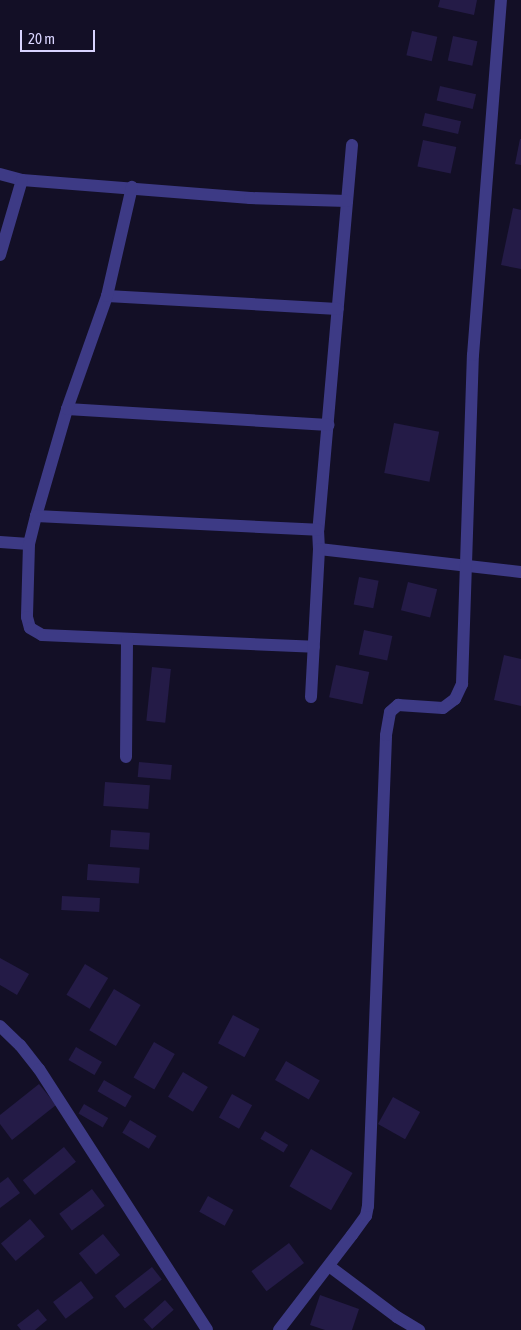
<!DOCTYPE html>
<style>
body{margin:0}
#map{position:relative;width:521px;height:1330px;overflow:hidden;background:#130f26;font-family:"Asap Condensed",sans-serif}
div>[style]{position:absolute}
.building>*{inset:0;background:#241b47;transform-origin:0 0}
.minor>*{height:12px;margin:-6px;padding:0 6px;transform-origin:6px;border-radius:6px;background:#3d3a85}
span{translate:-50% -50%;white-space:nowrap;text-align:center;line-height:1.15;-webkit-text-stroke:4px #130f26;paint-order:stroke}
.scale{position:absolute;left:20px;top:30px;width:75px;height:22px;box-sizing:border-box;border:2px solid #d9d4ff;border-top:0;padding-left:6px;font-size:15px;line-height:18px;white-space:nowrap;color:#d9d4ff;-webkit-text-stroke:4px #130f26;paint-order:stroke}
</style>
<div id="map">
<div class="building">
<div style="clip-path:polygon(440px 0,477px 0,474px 15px,438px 7px)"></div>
<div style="left:412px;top:31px;width:26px;height:25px;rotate:13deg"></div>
<div style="left:453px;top:36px;width:25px;height:25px;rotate:12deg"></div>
<div style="left:440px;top:86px;width:37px;height:15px;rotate:13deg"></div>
<div style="left:425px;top:113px;width:37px;height:13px;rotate:13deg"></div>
<div style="clip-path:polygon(520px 139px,521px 139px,521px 165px,515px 164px)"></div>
<div style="left:423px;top:140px;width:34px;height:27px;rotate:12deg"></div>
<div style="clip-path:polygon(513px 208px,521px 210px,521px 269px,501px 265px)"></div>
<div style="left:394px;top:423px;width:46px;height:51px;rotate:11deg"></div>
<div style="left:359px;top:577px;width:20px;height:28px;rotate:11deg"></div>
<div style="left:408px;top:582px;width:30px;height:29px;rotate:14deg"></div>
<div style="left:364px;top:630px;width:29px;height:25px;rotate:12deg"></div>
<div style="clip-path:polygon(504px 655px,521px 659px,521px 706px,494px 700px)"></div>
<div style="left:336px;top:665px;width:34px;height:33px;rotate:12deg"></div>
<div style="left:152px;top:667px;width:19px;height:54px;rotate:6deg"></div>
<div style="left:139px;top:762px;width:33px;height:15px;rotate:5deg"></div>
<div style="left:105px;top:782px;width:45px;height:24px;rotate:4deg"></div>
<div style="left:111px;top:830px;width:39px;height:17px;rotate:4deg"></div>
<div style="left:88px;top:864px;width:52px;height:16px;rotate:4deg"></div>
<div style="left:62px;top:896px;width:38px;height:14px;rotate:3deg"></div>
<div style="clip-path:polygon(0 958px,29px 974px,17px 995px,0 985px)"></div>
<div style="left:85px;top:964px;width:27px;height:36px;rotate:31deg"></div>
<div style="left:114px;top:989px;width:31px;height:48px;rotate:31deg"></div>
<div style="left:233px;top:1015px;width:30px;height:32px;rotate:28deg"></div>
<div style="left:154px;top:1042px;width:24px;height:41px;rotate:30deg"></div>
<div style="left:76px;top:1047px;width:30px;height:15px;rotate:30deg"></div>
<div style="left:286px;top:1061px;width:39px;height:22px;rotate:30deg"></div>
<div style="left:183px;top:1072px;width:29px;height:29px;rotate:31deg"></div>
<div style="left:104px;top:1080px;width:32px;height:13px;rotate:30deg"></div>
<div style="clip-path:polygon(39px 1084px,56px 1105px,12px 1140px,0 1124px,0 1115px)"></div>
<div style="left:232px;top:1094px;width:23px;height:27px;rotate:29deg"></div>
<div style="left:393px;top:1097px;width:31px;height:31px;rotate:29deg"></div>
<div style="left:84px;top:1104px;width:28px;height:11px;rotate:30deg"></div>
<div style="left:130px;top:1120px;width:31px;height:15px;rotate:31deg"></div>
<div style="left:265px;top:1131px;width:27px;height:9px;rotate:31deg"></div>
<div style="left:64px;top:1147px;width:19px;height:53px;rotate:51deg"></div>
<div style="left:311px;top:1149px;width:48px;height:43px;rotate:30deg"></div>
<div style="clip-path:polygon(8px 1177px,20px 1193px,0 1208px,0 1183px)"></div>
<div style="left:92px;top:1189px;width:21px;height:41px;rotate:53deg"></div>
<div style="left:208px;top:1196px;width:29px;height:18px;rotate:29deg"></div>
<div style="left:30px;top:1219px;width:23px;height:38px;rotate:50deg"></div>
<div style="left:103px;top:1234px;width:27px;height:31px;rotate:51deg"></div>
<div style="left:289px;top:1243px;width:25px;height:47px;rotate:53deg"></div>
<div style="left:152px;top:1267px;width:16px;height:47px;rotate:52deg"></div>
<div style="left:81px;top:1281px;width:21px;height:35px;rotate:53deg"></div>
<div style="clip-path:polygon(320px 1295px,359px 1309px,352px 1330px,325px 1330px,310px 1325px)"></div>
<div style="left:165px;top:1300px;width:13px;height:29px;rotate:48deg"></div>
<div style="clip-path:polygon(38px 1309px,47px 1320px,35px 1330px,21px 1330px,17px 1325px)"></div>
</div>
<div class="minor">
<div style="left:352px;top:145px;width:386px;rotate:95deg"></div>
<div style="left:318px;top:530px;width:19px;rotate:87deg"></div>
<div style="left:319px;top:549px;width:203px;rotate:6.5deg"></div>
<div style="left:0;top:174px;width:23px;rotate:15deg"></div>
<div style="left:22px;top:180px;width:229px;rotate:4.5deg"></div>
<div style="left:250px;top:198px;width:97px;rotate:1.8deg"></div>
<div style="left:0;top:255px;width:78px;rotate:-73.7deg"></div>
<div style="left:107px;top:296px;width:231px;rotate:3.2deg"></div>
<div style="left:67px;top:409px;width:262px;rotate:3.5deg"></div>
<div style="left:36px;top:516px;width:111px;rotate:-73.8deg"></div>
<div style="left:67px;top:409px;width:120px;rotate:-70.5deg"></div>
<div style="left:107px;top:296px;width:112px;rotate:-77.1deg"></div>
<div style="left:0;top:542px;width:29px;rotate:4deg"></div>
<div style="left:29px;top:544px;width:29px;rotate:-76deg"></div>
<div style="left:36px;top:516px;width:282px;rotate:2.8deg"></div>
<div style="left:29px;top:544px;width:73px;rotate:91.6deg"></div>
<div style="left:27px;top:617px;width:11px;rotate:75deg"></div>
<div style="left:30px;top:628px;width:14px;rotate:30deg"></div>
<div style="left:42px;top:635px;width:272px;rotate:2.5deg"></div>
<div style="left:311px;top:697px;width:148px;rotate:-86.9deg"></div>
<div style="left:126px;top:757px;width:118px;rotate:-89.5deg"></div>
<div style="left:0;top:1026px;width:28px;rotate:44deg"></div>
<div style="left:20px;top:1045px;width:31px;rotate:52deg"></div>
<div style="left:39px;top:1069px;width:310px;rotate:57.2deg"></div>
<div style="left:329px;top:1266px;width:85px;rotate:36.9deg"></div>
<div style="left:397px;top:1317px;width:26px;rotate:31deg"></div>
<div style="left:279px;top:1330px;width:120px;rotate:-52.5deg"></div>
<div style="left:352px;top:1235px;width:24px;rotate:-54deg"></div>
<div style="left:366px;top:1216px;width:10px;rotate:-79deg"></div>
<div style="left:368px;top:1206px;width:471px;rotate:-87.8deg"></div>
<div style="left:386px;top:735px;width:23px;rotate:-80deg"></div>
<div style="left:390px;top:712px;width:11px;rotate:-41deg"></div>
<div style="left:398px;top:705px;width:45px;rotate:3.8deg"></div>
<div style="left:443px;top:708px;width:15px;rotate:-37deg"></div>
<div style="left:455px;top:699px;width:17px;rotate:-65deg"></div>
<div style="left:462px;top:684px;width:329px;rotate:-88.1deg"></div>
<div style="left:473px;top:355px;width:356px;rotate:-85.5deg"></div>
</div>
<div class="scale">20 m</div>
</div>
